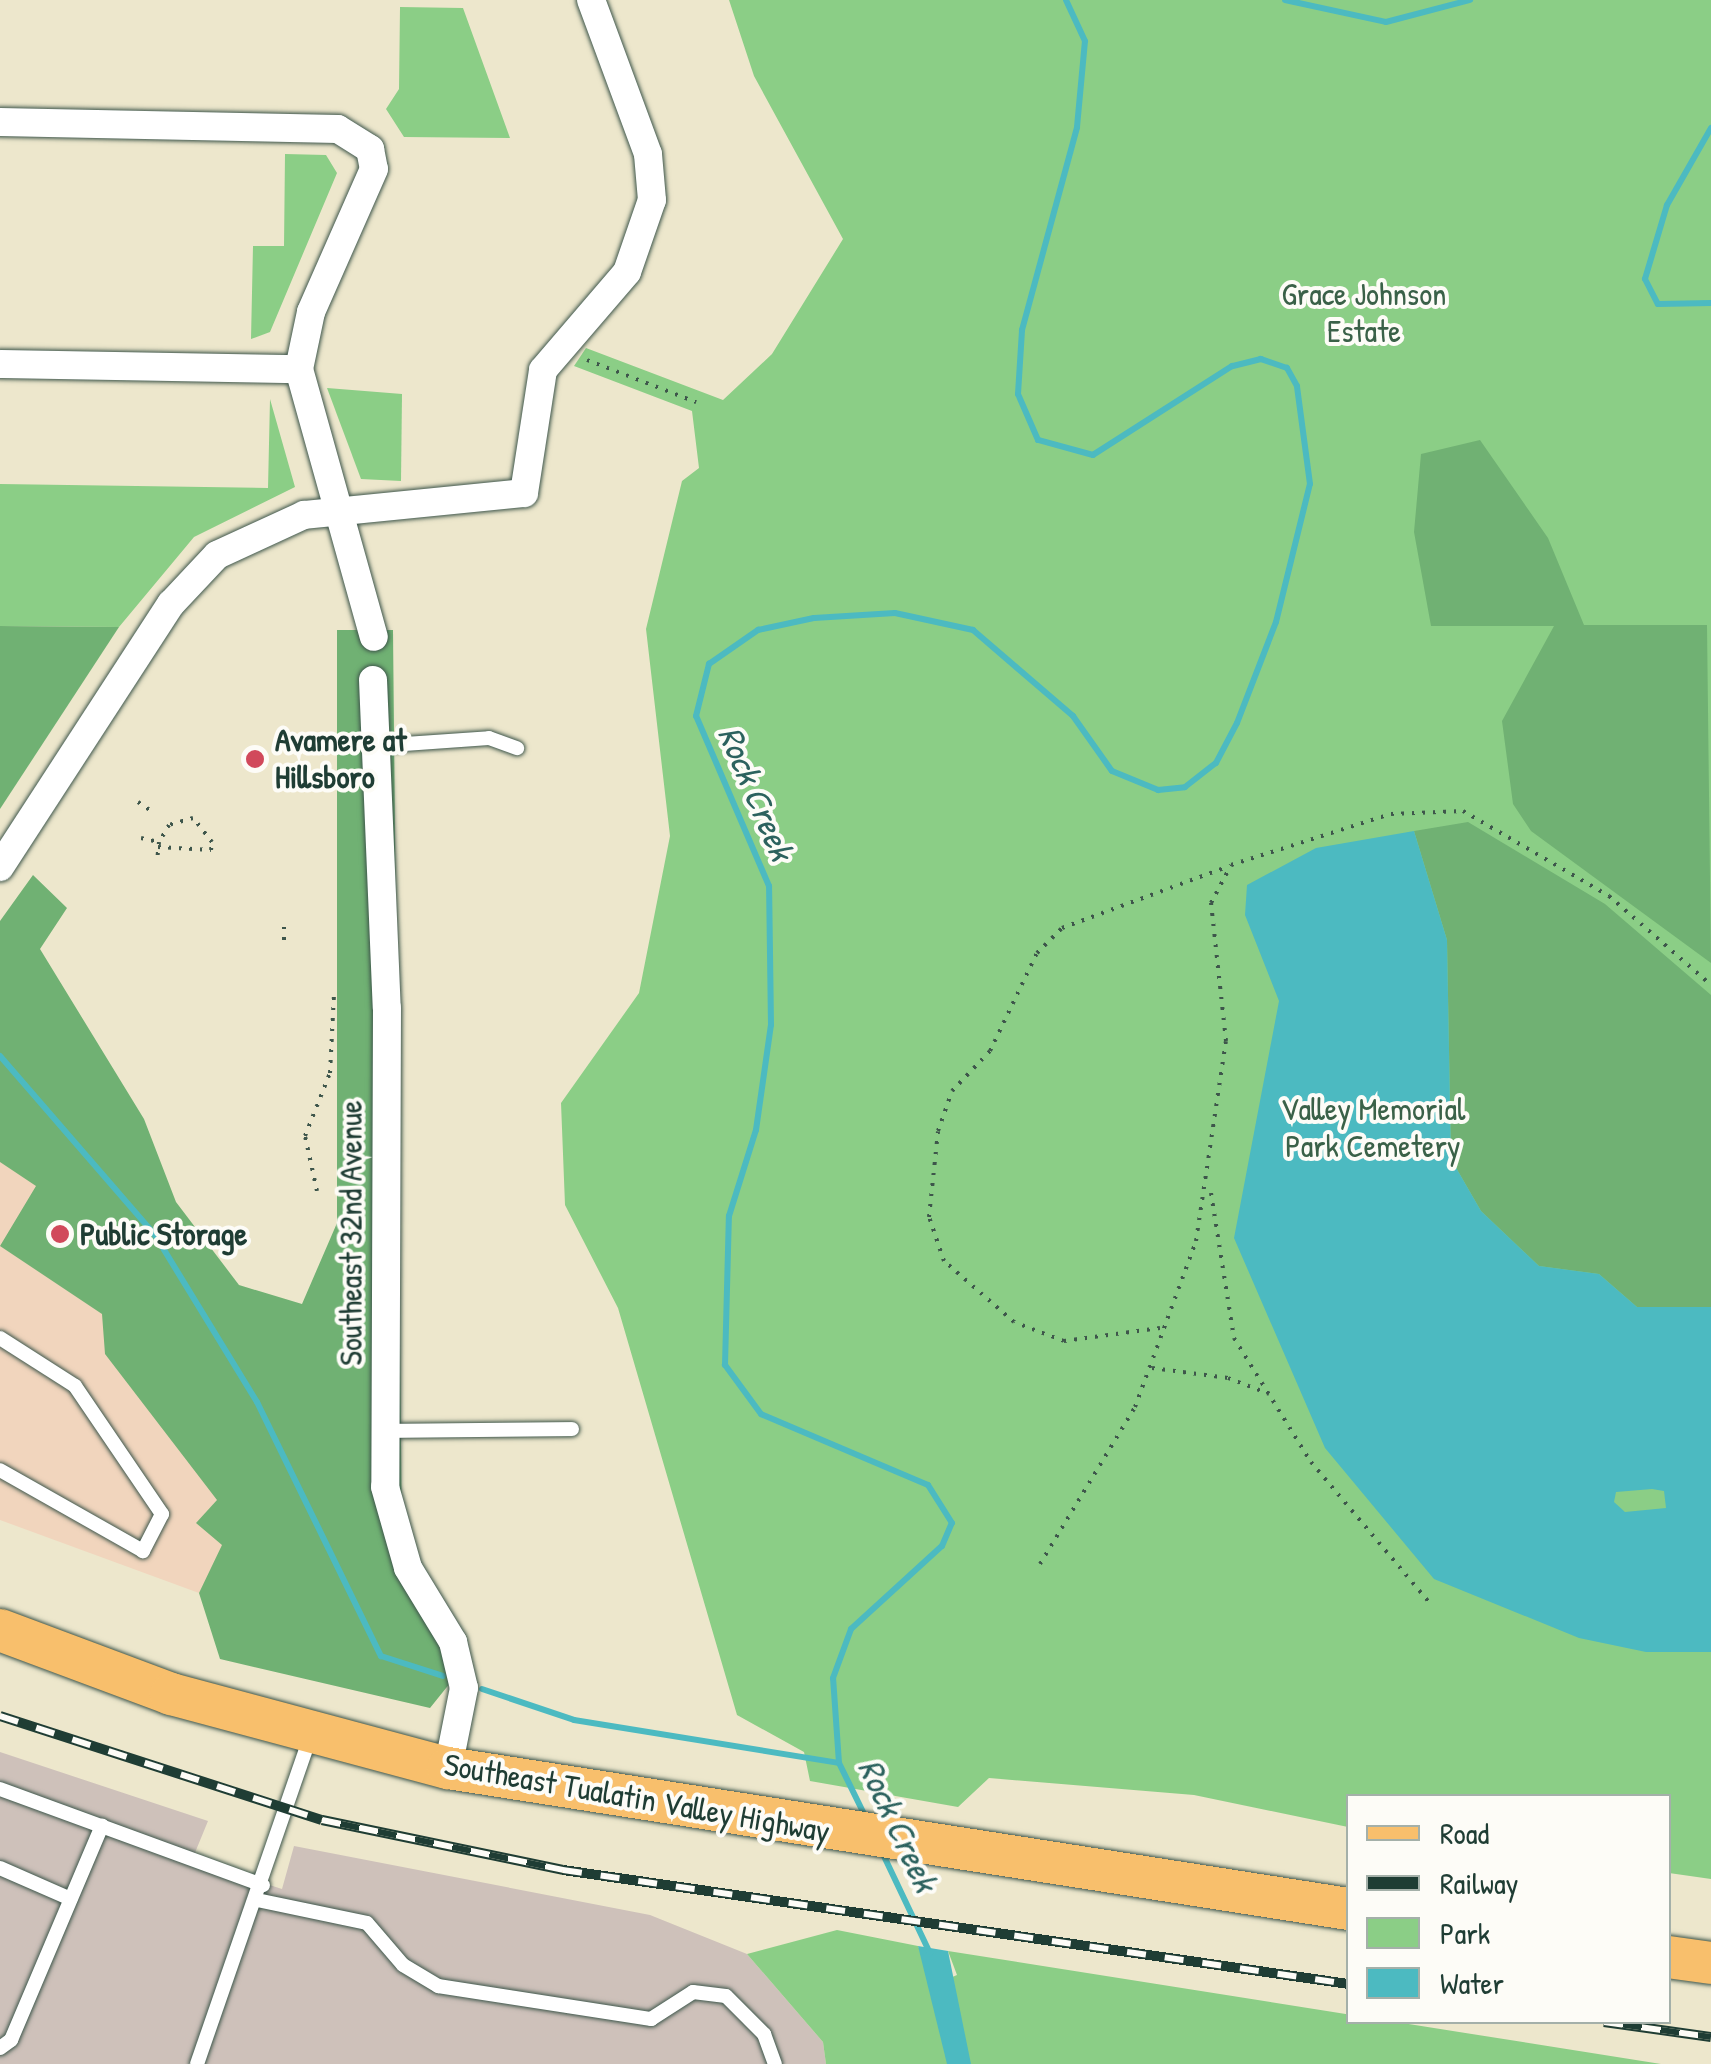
<!DOCTYPE html>
<style>
body{margin:0}
#map{position:relative;width:1711px;height:2064px;overflow:hidden;background:#ede7cc;font-family:"Patrick Hand",sans-serif}
div>[style]{position:absolute}
.built>*{inset:0;background:#f1d5bd}
.industrial>*{inset:0;background:#cec1ba}
.green>*{inset:0;background:#8bce86}
.forest>*{inset:0;background:#70b173}
.water>*{inset:0;background:#4cbac1}
.stream>*{height:6px;margin:-3px;padding:0 3px;transform-origin:3px;border-radius:3px;background:#4cbac1}
.path>*{height:4px;margin-top:-2px;transform-origin:0;background:repeating-linear-gradient(90deg,#3e564b 0 2.5px,transparent 0 10.5px)}
.roads{filter:drop-shadow(0 0 2px #3e564b) drop-shadow(0 0 2px #3e564b)}
.service>*{height:14px;margin:-7px;padding:0 7px;transform-origin:7px;border-radius:7px;background:#fff}
.minor>*{height:28px;margin:-14px;padding:0 14px;transform-origin:14px;border-radius:14px;background:#fff}
.primary>*{height:42px;margin:-21px;padding:0 21px;transform-origin:21px;border-radius:21px;background:#f8bf6c}
.rail>*{height:10px;margin-top:-5px;transform-origin:0;background:repeating-linear-gradient(90deg,#fdfcf7 0 19px,#1f3d34 0 38px);box-sizing:border-box;border-block:2px solid #1f3d34}
.dots>*{width:28px;height:28px;translate:-50% -50%;box-sizing:border-box;border:5px solid #fdfcf7;border-radius:50%}
span{translate:-50% -50%;white-space:nowrap;text-align:center;line-height:1.15;-webkit-text-stroke:8px #fdfcf7;paint-order:stroke}
.park-label{font-size:32px;color:#3a6148}
.poi-label{font-size:32px;color:#1f3d34;font-weight:700}
.left{translate:0 -50%;text-align:left}
.street-label{font-size:32px;color:#1f3d34}
.water-label{font-size:35px;color:#2c625e;font-style:italic}
.legend{position:absolute;left:1346px;top:1794px;width:325px;height:230px;box-sizing:border-box;background:#fdfcf7;border:2px solid #a4b0a9;margin:0;padding:12px 18px;list-style:none;font-size:30px;color:#1f3d34}
.legend li{display:flex;align-items:center;gap:20px;height:50px}
.legend b{width:50px;border:2px solid #a4b0a9}
</style>
<div id="map">
<div class="built">
<div style="clip-path:polygon(0 1050px,260px 1493px,199px 1593px,0 1520px)"></div>
</div>
<div class="industrial">
<div style="clip-path:polygon(0 1752px,208px 1821px,192px 1860px,282px 1889px,294px 1846px,650px 1915px,747px 1954px,823px 2042px,826px 2064px,0 2064px)"></div>
</div>
<div class="green">
<div style="clip-path:polygon(729px 0,1711px 0,1711px 1879px,1669px 1873px,1668px 1796px,1348px 1796px,1348px 1827px,1194px 1795px,989px 1778px,958px 1807px,810px 1781px,804px 1752px,737px 1715px,618px 1308px,565px 1205px,561px 1103px,639px 993px,670px 836px,646px 629px,682px 481px,699px 468px,692px 411px,574px 366px,586px 348px,723px 400px,772px 354px,843px 239px,754px 76px)"></div>
<div style="clip-path:polygon(400px 7px,463px 8px,510px 138px,404px 137px,386px 109px,399px 89px)"></div>
<div style="clip-path:polygon(285px 154px,326px 155px,337px 173px,270px 332px,251px 339px,253px 246px,284px 246px)"></div>
<div style="clip-path:polygon(327px 388px,402px 394px,401px 481px,361px 479px)"></div>
<div style="clip-path:polygon(270px 399px,295px 487px,194px 537px,119px 627px,0 626px,0 484px,268px 488px)"></div>
<div style="clip-path:polygon(837px 1930px,918px 1946px,934px 1985px,957px 1975px,948px 1951px,1661px 2064px,826px 2064px,823px 2042px,747px 1954px)"></div>
</div>
<div class="forest">
<div style="clip-path:polygon(1480px 440px,1548px 538px,1584px 625px,1707px 625px,1711px 963px,1531px 831px,1513px 804px,1502px 721px,1554px 626px,1431px 626px,1414px 532px,1421px 454px)"></div>
<div style="clip-path:polygon(0 626px,119px 627px,0 809px)"></div>
<div style="clip-path:polygon(337px 630px,393px 630px,402px 1544px,463px 1667px,430px 1708px,220px 1659px,199px 1593px,222px 1545px,196px 1523px,217px 1500px,105px 1354px,102px 1314px,0 1246px,36px 1186px,0 1162px,0 921px,33px 875px,67px 908px,40px 949px,144px 1119px,176px 1202px,239px 1285px,302px 1304px,337px 1223px)"></div>
<div style="clip-path:polygon(1468px 822px,1605px 904px,1711px 995px,1711px 1307px,1637px 1307px,1599px 1274px,1539px 1266px,1481px 1211px,1451px 1159px,1447px 940px,1414px 831px)"></div>
</div>
<div class="water">
<div style="clip-path:polygon(evenodd,1414px 831px,1447px 940px,1451px 1159px,1481px 1211px,1539px 1266px,1599px 1274px,1637px 1307px,1711px 1307px,1711px 1652px,1646px 1652px,1579px 1638px,1434px 1579px,1325px 1448px,1234px 1238px,1279px 1001px,1245px 915px,1247px 885px,1316px 848px,1414px 831px,1652px 1489px,1664px 1491px,1666px 1508px,1625px 1512px,1614px 1502px,1616px 1492px,1652px 1489px)"></div>
<div style="clip-path:polygon(918px 1946px,948px 1951px,971px 2064px,947px 2064px)"></div>
</div>
<div class="stream">
<div style="left:1285px;top:0;width:103px;rotate:12.3deg"></div>
<div style="left:1386px;top:22px;width:87px;rotate:-14.7deg"></div>
<div style="left:1711px;top:128px;width:89px;rotate:119.7deg"></div>
<div style="left:1667px;top:205px;width:77px;rotate:106.6deg"></div>
<div style="left:1645px;top:279px;width:28px;rotate:63deg"></div>
<div style="left:1658px;top:304px;width:53px;rotate:-1.1deg"></div>
<div style="left:0;top:1056px;width:237px;rotate:49.1deg"></div>
<div style="left:155px;top:1235px;width:196px;rotate:58.6deg"></div>
<div style="left:257px;top:1402px;width:283px;rotate:64deg"></div>
<div style="left:381px;top:1656px;width:65px;rotate:17.9deg"></div>
<div style="left:482px;top:1689px;width:97px;rotate:18.6deg"></div>
<div style="left:574px;top:1720px;width:268px;rotate:9.2deg"></div>
<div style="left:866px;top:1818px;width:61px;rotate:-116.1deg"></div>
<div style="left:839px;top:1763px;width:85px;rotate:-94deg"></div>
<div style="left:833px;top:1678px;width:52px;rotate:-69.8deg"></div>
<div style="left:851px;top:1629px;width:123px;rotate:-42.4deg"></div>
<div style="left:942px;top:1546px;width:25px;rotate:-67deg"></div>
<div style="left:952px;top:1523px;width:45px;rotate:-122.3deg"></div>
<div style="left:928px;top:1485px;width:181px;rotate:-157deg"></div>
<div style="left:761px;top:1414px;width:61px;rotate:-126.3deg"></div>
<div style="left:725px;top:1365px;width:149px;rotate:-88.5deg"></div>
<div style="left:729px;top:1216px;width:90px;rotate:-72.6deg"></div>
<div style="left:756px;top:1130px;width:106px;rotate:-81.9deg"></div>
<div style="left:771px;top:1025px;width:139px;rotate:-90.8deg"></div>
<div style="left:769px;top:886px;width:185px;rotate:-113.2deg"></div>
<div style="left:696px;top:716px;width:54px;rotate:-76deg"></div>
<div style="left:709px;top:664px;width:60px;rotate:-34.8deg"></div>
<div style="left:758px;top:630px;width:57px;rotate:-12.1deg"></div>
<div style="left:814px;top:618px;width:81px;rotate:-3.5deg"></div>
<div style="left:895px;top:613px;width:80px;rotate:12.3deg"></div>
<div style="left:973px;top:630px;width:132px;rotate:40.7deg"></div>
<div style="left:1073px;top:716px;width:67px;rotate:54.7deg"></div>
<div style="left:1112px;top:771px;width:50px;rotate:22.4deg"></div>
<div style="left:1158px;top:790px;width:27px;rotate:-6deg"></div>
<div style="left:1185px;top:787px;width:39px;rotate:-38deg"></div>
<div style="left:1216px;top:763px;width:45px;rotate:-62.3deg"></div>
<div style="left:1237px;top:723px;width:108px;rotate:-68.9deg"></div>
<div style="left:1276px;top:622px;width:142px;rotate:-76.2deg"></div>
<div style="left:1310px;top:484px;width:99px;rotate:-97.6deg"></div>
<div style="left:1297px;top:386px;width:21px;rotate:-119deg"></div>
<div style="left:1287px;top:368px;width:28px;rotate:-161deg"></div>
<div style="left:1261px;top:359px;width:30px;rotate:166deg"></div>
<div style="left:1232px;top:366px;width:165px;rotate:147.4deg"></div>
<div style="left:1093px;top:455px;width:57px;rotate:-164.7deg"></div>
<div style="left:1038px;top:440px;width:50px;rotate:-113.5deg"></div>
<div style="left:1018px;top:394px;width:64px;rotate:-86.4deg"></div>
<div style="left:1022px;top:330px;width:210px;rotate:-74.8deg"></div>
<div style="left:1077px;top:127px;width:86px;rotate:-84.7deg"></div>
<div style="left:1085px;top:41px;width:45px;rotate:-114.9deg"></div>
<div style="left:882px;top:1852px;width:112px;rotate:64.6deg"></div>
</div>
<div class="path">
<div style="left:587px;top:360px;width:117px;rotate:21.1deg"></div>
<div style="left:138px;top:802px;width:18px;rotate:34deg"></div>
<div style="left:141px;top:838px;width:18px;rotate:13deg"></div>
<div style="left:159px;top:842px;width:18px;rotate:96deg"></div>
<div style="left:158px;top:847px;width:53px;rotate:3.2deg"></div>
<div style="left:211px;top:850px;width:8px;rotate:-83deg"></div>
<div style="left:212px;top:842px;width:31px;rotate:-128deg"></div>
<div style="left:193px;top:818px;width:25px;rotate:164deg"></div>
<div style="left:169px;top:825px;width:20px;rotate:120deg"></div>
<div style="left:284px;top:927px;width:18px;rotate:90deg"></div>
<div style="left:317px;top:1191px;width:56px;rotate:-102.3deg"></div>
<div style="left:305px;top:1136px;width:68px;rotate:-68.4deg"></div>
<div style="left:330px;top:1073px;width:78px;rotate:-87.1deg"></div>
<div style="left:1211px;top:1193px;width:147px;rotate:81deg"></div>
<div style="left:1234px;top:1338px;width:146px;rotate:58.2deg"></div>
<div style="left:1311px;top:1462px;width:183px;rotate:49.9deg"></div>
<div style="left:1160px;top:1328px;width:97px;rotate:172.3deg"></div>
<div style="left:1064px;top:1341px;width:53px;rotate:-159.2deg"></div>
<div style="left:1014px;top:1322px;width:93px;rotate:-138.9deg"></div>
<div style="left:944px;top:1261px;width:46px;rotate:-108.8deg"></div>
<div style="left:929px;top:1217px;width:86px;rotate:-84deg"></div>
<div style="left:938px;top:1131px;width:42px;rotate:-70.7deg"></div>
<div style="left:952px;top:1091px;width:55px;rotate:-46.5deg"></div>
<div style="left:990px;top:1051px;width:109px;rotate:-64.4deg"></div>
<div style="left:1037px;top:953px;width:35px;rotate:-45deg"></div>
<div style="left:1062px;top:928px;width:176px;rotate:-20.3deg"></div>
<div style="left:1152px;top:1368px;width:77px;rotate:7.5deg"></div>
<div style="left:1228px;top:1378px;width:44px;rotate:21.3deg"></div>
<div style="left:1040px;top:1564px;width:184px;rotate:-58.8deg"></div>
<div style="left:1135px;top:1407px;width:177px;rotate:-69.8deg"></div>
<div style="left:1196px;top:1241px;width:202px;rotate:-81.5deg"></div>
<div style="left:1226px;top:1041px;width:139px;rotate:-96.2deg"></div>
<div style="left:1211px;top:903px;width:43px;rotate:-62.2deg"></div>
<div style="left:1231px;top:865px;width:168px;rotate:-17.7deg"></div>
<div style="left:1391px;top:814px;width:72px;rotate:-2.4deg"></div>
<div style="left:1463px;top:811px;width:169px;rotate:30.2deg"></div>
<div style="left:1609px;top:896px;width:135px;rotate:41.1deg"></div>
</div>
<div class="roads">
<div class="service">
<div style="left:376px;top:746px;width:113px;rotate:-4deg"></div>
<div style="left:489px;top:738px;width:30px;rotate:20deg"></div>
<div style="left:0;top:1338px;width:89px;rotate:32.6deg"></div>
<div style="left:75px;top:1386px;width:155px;rotate:55.8deg"></div>
<div style="left:162px;top:1514px;width:42px;rotate:117.2deg"></div>
<div style="left:143px;top:1551px;width:164px;rotate:-150.5deg"></div>
<div style="left:386px;top:1431px;width:186px;rotate:-0.6deg"></div>
<div style="left:0;top:1789px;width:280px;rotate:20.1deg"></div>
<div style="left:0;top:1868px;width:77px;rotate:23.6deg"></div>
<div style="left:257px;top:1900px;width:112px;rotate:11.8deg"></div>
<div style="left:367px;top:1923px;width:55px;rotate:49.4deg"></div>
<div style="left:403px;top:1965px;width:41px;rotate:31deg"></div>
<div style="left:438px;top:1986px;width:216px;rotate:8.8deg"></div>
<div style="left:651px;top:2019px;width:50px;rotate:-32.7deg"></div>
<div style="left:693px;top:1992px;width:33px;rotate:7deg"></div>
<div style="left:726px;top:1996px;width:54px;rotate:45deg"></div>
<div style="left:764px;top:2034px;width:32px;rotate:70deg"></div>
<div style="left:0;top:2048px;width:14px;rotate:-36deg"></div>
<div style="left:11px;top:2040px;width:233px;rotate:-67deg"></div>
<div style="left:197px;top:2064px;width:348px;rotate:-70.9deg"></div>
</div>
<div class="minor">
<div style="left:0;top:122px;width:338px;rotate:1.2deg"></div>
<div style="left:338px;top:129px;width:38px;rotate:32deg"></div>
<div style="left:370px;top:149px;width:20px;rotate:79deg"></div>
<div style="left:374px;top:169px;width:156px;rotate:113.8deg"></div>
<div style="left:311px;top:312px;width:58px;rotate:101.9deg"></div>
<div style="left:299px;top:369px;width:278px;rotate:74.4deg"></div>
<div style="left:0;top:364px;width:299px;rotate:1deg"></div>
<div style="left:373px;top:680px;width:328px;rotate:87.6deg"></div>
<div style="left:387px;top:1008px;width:479px;rotate:90.2deg"></div>
<div style="left:385px;top:1487px;width:84px;rotate:74.1deg"></div>
<div style="left:408px;top:1568px;width:87px;rotate:58.7deg"></div>
<div style="left:453px;top:1642px;width:47px;rotate:76.6deg"></div>
<div style="left:464px;top:1688px;width:82px;rotate:101.3deg"></div>
<div style="left:0;top:867px;width:314px;rotate:-57deg"></div>
<div style="left:171px;top:604px;width:67px;rotate:-46.8deg"></div>
<div style="left:217px;top:555px;width:96px;rotate:-24.7deg"></div>
<div style="left:304px;top:515px;width:221px;rotate:-5.7deg"></div>
<div style="left:524px;top:493px;width:124px;rotate:-81.2deg"></div>
<div style="left:543px;top:370px;width:129px;rotate:-49.4deg"></div>
<div style="left:627px;top:272px;width:76px;rotate:-70.9deg"></div>
<div style="left:652px;top:200px;width:46px;rotate:-95deg"></div>
<div style="left:648px;top:154px;width:164px;rotate:-110.3deg"></div>
</div>
<div class="primary">
<div style="left:0;top:1630px;width:183px;rotate:20.5deg"></div>
<div style="left:171px;top:1694px;width:287px;rotate:15deg"></div>
<div style="left:448px;top:1768px;width:911px;rotate:8.9deg"></div>
<div style="left:1668px;top:1957px;width:43px;rotate:7.9deg"></div>
</div>
</div>
<div class="rail">
<div style="left:0;top:1716px;width:338px;rotate:17.9deg"></div>
<div style="left:322px;top:1820px;width:246px;rotate:11.7deg"></div>
<div style="left:563px;top:1870px;width:793px;rotate:8.26deg"></div>
<div style="left:1604px;top:2022px;width:108px;rotate:8deg"></div>
</div>
<div class="dots">
<div style="left:255px;top:759px;background:#d1495b"></div>
<div style="left:60px;top:1234px;background:#d1495b"></div>
</div>
<div class="park-label">
<span style="left:1364px;top:313px">Grace Johnson<br>Estate</span>
<span style="left:1373px;top:1128px">Valley Memorial<br>Park Cemetery</span>
</div>
<div class="poi-label">
<span class="left" style="left:275px;top:759px">Avamere at<br>Hillsboro</span>
<span class="left" style="left:80px;top:1234px">Public Storage</span>
</div>
<div class="street-label">
<span style="left:351px;top:1233px;rotate:-90deg">Southeast 32nd Avenue</span>
<span style="left:637px;top:1798px;rotate:10deg">Southeast Tualatin Valley Highway</span>
</div>
<div class="water-label">
<span style="left:756px;top:793px;rotate:67deg">Rock Creek</span>
<span style="left:898px;top:1825px;rotate:65deg">Rock Creek</span>
</div>
<ul class="legend">
<li><b style="height:12px;background:#f8bf6c"></b>Road</li>
<li><b style="height:12px;background:#1f3d34"></b>Railway</li>
<li><b style="height:28px;background:#8bce86"></b>Park</li>
<li><b style="height:28px;background:#4cbac1"></b>Water</li>
</ul>
</div>
